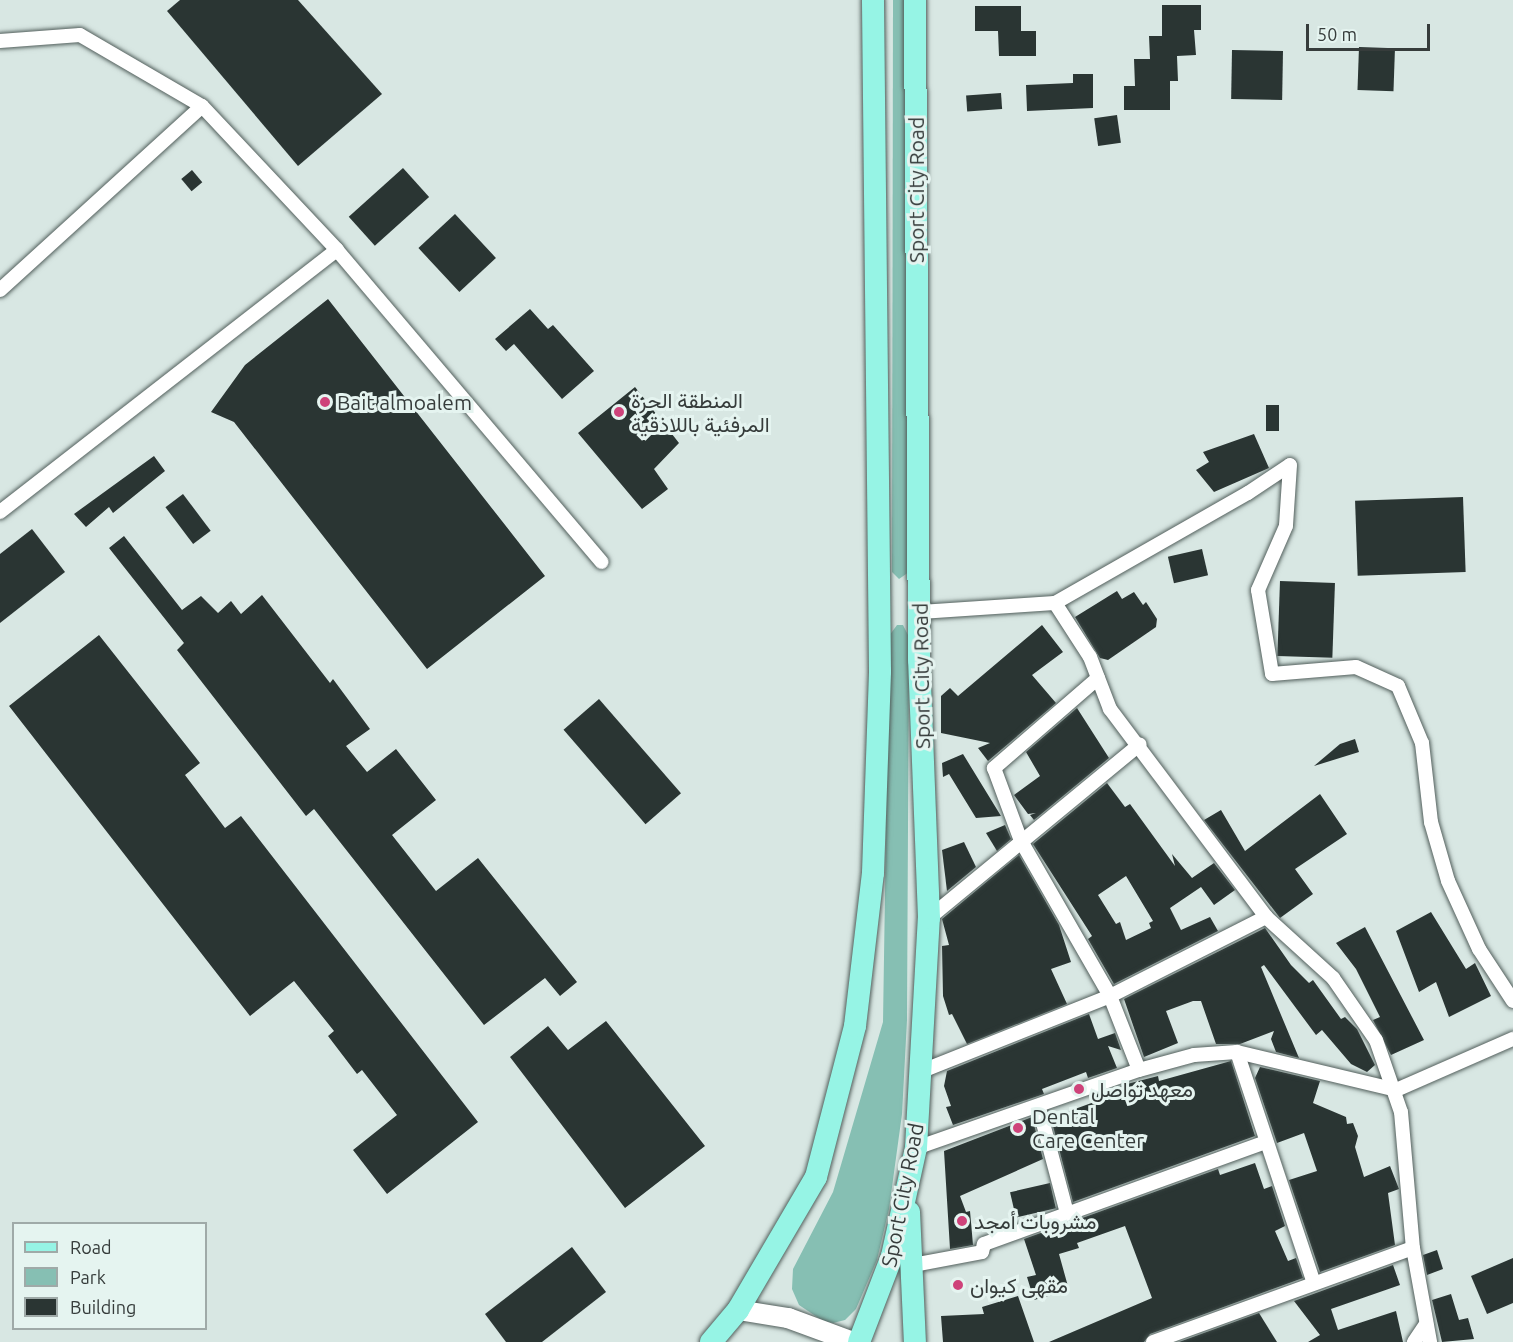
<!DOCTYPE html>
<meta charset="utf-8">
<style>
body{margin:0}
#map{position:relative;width:1513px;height:1342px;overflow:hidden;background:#d8e7e3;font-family:Ubuntu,Vazirmatn,sans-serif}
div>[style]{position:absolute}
.green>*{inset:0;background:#86bfb3}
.building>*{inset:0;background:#2a3533;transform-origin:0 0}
.roads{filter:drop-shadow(0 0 2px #525f5c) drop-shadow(0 0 2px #525f5c)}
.street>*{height:14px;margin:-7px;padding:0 7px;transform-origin:7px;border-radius:7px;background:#fff}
.secondary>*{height:20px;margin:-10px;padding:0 10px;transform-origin:10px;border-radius:10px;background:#fff}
.primary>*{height:22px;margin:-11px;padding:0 11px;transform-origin:11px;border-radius:11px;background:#96f4e5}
.dots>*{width:16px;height:16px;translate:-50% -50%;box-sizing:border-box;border:3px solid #e5f4f0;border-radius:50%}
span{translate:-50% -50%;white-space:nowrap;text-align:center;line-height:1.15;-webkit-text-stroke:6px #e5f4f0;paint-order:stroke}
.street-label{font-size:21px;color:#363c3b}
.poi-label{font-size:21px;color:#363c3b}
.left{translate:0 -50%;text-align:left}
.legend{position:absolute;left:12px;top:1222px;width:195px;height:108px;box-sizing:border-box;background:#e5f4f0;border:2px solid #9faaa8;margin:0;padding:8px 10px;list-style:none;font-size:18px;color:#363c3b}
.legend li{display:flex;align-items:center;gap:12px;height:30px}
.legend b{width:30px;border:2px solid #9faaa8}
.scale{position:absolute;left:1306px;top:24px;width:124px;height:27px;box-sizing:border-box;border:3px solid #363c3b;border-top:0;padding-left:8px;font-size:18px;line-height:21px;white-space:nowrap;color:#363c3b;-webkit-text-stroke:4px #e5f4f0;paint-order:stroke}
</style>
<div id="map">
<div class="green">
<div style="clip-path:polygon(893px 0,907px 0,909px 572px,899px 579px,892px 572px)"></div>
<div style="clip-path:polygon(897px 625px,903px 625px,909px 637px,907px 1020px,902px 1114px,889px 1209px,877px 1260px,856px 1309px,845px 1320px,833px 1323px,823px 1321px,799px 1305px,792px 1289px,793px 1269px,833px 1192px,883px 1022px,889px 636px)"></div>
</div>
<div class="building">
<div style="clip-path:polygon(180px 0,298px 0,382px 94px,298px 166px,167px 11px)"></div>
<div style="clip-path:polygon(1162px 5px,1201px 5px,1201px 30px,1194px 30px,1196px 55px,1177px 56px,1178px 81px,1170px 81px,1170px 110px,1124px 110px,1124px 86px,1135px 86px,1134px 59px,1150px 59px,1149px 36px,1162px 36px)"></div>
<div style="clip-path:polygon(975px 6px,1021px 6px,1021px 31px,1036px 31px,1036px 56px,999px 56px,998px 31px,975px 31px)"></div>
<div style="left:1359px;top:47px;width:36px;height:43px;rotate:2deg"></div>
<div style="left:1232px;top:50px;width:51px;height:49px;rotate:1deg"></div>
<div style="clip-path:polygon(1073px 74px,1093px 74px,1093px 108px,1027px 111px,1026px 85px,1073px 83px)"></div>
<div style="left:1001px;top:93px;width:16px;height:35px;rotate:86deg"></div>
<div style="left:1117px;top:115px;width:28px;height:23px;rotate:82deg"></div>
<div style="left:403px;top:168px;width:39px;height:73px;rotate:48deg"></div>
<div style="left:192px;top:170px;width:16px;height:14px;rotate:50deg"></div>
<div style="left:455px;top:214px;width:60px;height:50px;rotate:47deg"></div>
<div style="clip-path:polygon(328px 299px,545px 576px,427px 669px,234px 422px,211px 412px,245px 365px)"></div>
<div style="clip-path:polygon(530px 309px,548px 329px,553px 325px,594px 371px,562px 399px,514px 344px,506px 351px,495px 339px)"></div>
<div style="clip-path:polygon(635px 387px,679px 443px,654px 469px,668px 489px,642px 509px,578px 433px)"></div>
<div style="left:1266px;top:405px;width:13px;height:26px"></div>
<div style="clip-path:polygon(1254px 434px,1269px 468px,1214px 492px,1196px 470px,1209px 462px,1203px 452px)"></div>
<div style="clip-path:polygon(154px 456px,165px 471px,113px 513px,109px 507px,86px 527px,74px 514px)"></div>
<div style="left:183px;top:494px;width:46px;height:22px;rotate:53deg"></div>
<div style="left:1463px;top:497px;width:75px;height:108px;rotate:88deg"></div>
<div style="clip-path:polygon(32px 529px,65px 572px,0 623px,0 554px)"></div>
<div style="clip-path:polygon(124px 536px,182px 610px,201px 596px,218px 613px,231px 601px,241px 614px,262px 595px,330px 683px,333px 679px,370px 729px,346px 746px,367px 772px,396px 749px,436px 800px,392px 835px,436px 891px,478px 858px,577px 982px,560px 996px,545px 978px,484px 1025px,314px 809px,306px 816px,177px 650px,184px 643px,109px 548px)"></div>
<div style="left:1202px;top:549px;width:27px;height:35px;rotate:77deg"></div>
<div style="left:1280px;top:581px;width:55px;height:75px;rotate:2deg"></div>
<div style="clip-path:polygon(1117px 591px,1122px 599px,1134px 592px,1143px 605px,1146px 602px,1157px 619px,1156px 627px,1108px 660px,1100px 658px,1075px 617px)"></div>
<div style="clip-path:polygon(1042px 625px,1063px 652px,1032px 675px,1056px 703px,988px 761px,978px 748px,990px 743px,941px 733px,941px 696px,950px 688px,958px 696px)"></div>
<div style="clip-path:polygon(99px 635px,200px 763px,185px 775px,225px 828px,241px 816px,478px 1122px,387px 1194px,353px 1150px,397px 1115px,362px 1070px,357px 1074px,328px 1036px,334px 1031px,294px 981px,250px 1016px,9px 706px)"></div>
<div style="left:599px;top:699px;width:125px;height:47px;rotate:49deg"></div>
<div style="clip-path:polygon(1077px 708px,1109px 758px,1034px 820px,1030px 815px,1036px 813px,1028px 814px,1014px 795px,1040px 776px,1026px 752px)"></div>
<div style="clip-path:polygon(1355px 739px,1359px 752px,1314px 766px,1340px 744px)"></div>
<div style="clip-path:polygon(963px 754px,1001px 816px,976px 818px,949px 774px,943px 777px,942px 763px)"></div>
<div style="clip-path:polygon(evenodd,1107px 783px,1125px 807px,1130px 804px,1175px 866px,1172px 854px,1192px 878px,1214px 863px,1235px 890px,1214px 905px,1201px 887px,1170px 908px,1181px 930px,1210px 917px,1218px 931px,1114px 984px,1088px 939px,1092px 936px,1033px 844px,1107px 783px,1126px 876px,1153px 921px,1149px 923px,1151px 928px,1126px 940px,1120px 922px,1116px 924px,1098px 895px,1126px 876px)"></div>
<div style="clip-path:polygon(1320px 794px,1347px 834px,1295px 869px,1313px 894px,1280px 918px,1204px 820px,1221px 810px,1245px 851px)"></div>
<div style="clip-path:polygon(1005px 825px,1011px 839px,997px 851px,986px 833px)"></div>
<div style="clip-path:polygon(964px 842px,976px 867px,947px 891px,942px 850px)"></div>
<div style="clip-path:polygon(1019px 855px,1059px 925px,1071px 962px,1051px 969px,1067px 1004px,967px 1044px,952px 1014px,949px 1015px,943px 996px,942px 946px,949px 945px,942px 919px)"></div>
<div style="clip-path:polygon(1431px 912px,1466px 969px,1475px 963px,1491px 996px,1449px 1017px,1436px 982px,1419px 992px,1396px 931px)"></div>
<div style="clip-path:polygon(1365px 927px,1424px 1040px,1391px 1055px,1373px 1020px,1380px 1017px,1356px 969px,1336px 943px)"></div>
<div style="clip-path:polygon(1265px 928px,1291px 965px,1309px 983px,1313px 980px,1341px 1019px,1345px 1017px,1357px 1029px,1375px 1065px,1367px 1072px,1351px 1064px,1322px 1030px,1316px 1035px,1264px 965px,1261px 967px,1299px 1058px,1276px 1052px,1271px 1039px,1274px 1031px,1240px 1044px,1216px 1044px,1201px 1001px,1193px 1001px,1166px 1011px,1178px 1043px,1144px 1057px,1124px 999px)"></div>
<div style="clip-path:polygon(1089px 1014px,1098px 1039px,1115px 1033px,1121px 1050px,1108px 1046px,1117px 1068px,1088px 1078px,1086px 1072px,1042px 1089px,1044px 1094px,953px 1125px,946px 1107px,951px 1106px,944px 1086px,947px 1071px)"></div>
<div style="clip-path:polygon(606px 1021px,705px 1146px,625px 1208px,510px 1057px,548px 1026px,568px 1050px)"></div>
<div style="clip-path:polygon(1231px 1061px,1255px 1136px,1073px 1202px,1049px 1111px,1053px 1117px,1097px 1101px,1094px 1095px,1123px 1085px,1158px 1076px,1159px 1081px)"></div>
<div style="clip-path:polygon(1260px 1067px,1320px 1081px,1313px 1103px,1346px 1117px,1347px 1124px,1353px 1123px,1358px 1136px,1355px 1147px,1364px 1177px,1390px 1166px,1399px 1189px,1388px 1193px,1395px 1245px,1320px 1272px,1289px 1180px,1317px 1171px,1304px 1133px,1277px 1143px,1255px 1078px)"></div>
<div style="clip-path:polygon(1032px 1117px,1043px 1159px,960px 1196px,966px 1212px,970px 1211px,973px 1245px,950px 1249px,944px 1151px)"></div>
<div style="clip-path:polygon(1255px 1163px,1264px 1189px,1272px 1186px,1285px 1226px,1275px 1231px,1288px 1261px,1296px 1258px,1303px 1278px,1150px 1334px,1144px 1342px,1049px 1342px,1152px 1298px,1125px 1226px,1077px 1243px,1079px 1248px,1059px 1254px,1069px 1290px,1034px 1300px,1027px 1277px,1036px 1275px,1024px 1239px,1218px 1169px,1220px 1175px)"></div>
<div style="left:1050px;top:1183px;width:26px;height:41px;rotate:77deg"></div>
<div style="clip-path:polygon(572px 1247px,606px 1292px,542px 1342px,506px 1342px,485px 1314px)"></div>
<div style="clip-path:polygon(1437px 1250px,1443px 1269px,1427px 1275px,1423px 1255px)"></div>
<div style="clip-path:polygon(1513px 1258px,1513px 1303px,1487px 1314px,1471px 1276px)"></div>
<div style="clip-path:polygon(1393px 1265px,1400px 1285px,1331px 1309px,1338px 1330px,1396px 1311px,1403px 1342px,1308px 1342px,1320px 1335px,1294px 1301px)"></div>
<div style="clip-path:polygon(1451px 1294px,1459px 1320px,1468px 1318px,1474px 1339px,1442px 1342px,1432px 1300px)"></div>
<div style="clip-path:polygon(1018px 1296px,1034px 1342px,943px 1342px,941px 1316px,984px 1314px,982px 1307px)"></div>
<div style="clip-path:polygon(1259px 1313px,1277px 1342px,1179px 1342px)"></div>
</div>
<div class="roads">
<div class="street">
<div style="left:0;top:41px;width:80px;rotate:-4.3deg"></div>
<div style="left:80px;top:35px;width:141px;rotate:30.2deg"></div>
<div style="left:202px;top:106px;width:197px;rotate:46.8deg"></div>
<div style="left:337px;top:250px;width:409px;rotate:49.7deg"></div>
<div style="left:0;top:290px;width:273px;rotate:-42.3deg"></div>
<div style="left:1290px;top:465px;width:61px;rotate:93.8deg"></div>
<div style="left:1286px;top:526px;width:70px;rotate:113.6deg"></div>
<div style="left:1258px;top:590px;width:85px;rotate:80.5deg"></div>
<div style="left:1272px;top:674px;width:84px;rotate:-4.8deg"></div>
<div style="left:1356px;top:667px;width:46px;rotate:24.3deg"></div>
<div style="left:1398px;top:686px;width:62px;rotate:67.2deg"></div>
<div style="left:1422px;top:743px;width:80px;rotate:83.5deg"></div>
<div style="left:1431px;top:822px;width:61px;rotate:73.9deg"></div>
<div style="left:1448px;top:881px;width:75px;rotate:65.5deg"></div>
<div style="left:1479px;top:949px;width:62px;rotate:56.8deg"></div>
<div style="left:0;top:512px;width:427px;rotate:-37.9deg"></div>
<div style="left:1055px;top:603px;width:64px;rotate:57.1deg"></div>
<div style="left:1090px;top:657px;width:56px;rotate:69deg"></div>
<div style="left:1110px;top:709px;width:260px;rotate:53.1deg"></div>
<div style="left:1266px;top:917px;width:91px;rotate:42.3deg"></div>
<div style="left:1333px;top:978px;width:75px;rotate:55.3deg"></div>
<div style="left:1376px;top:1040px;width:76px;rotate:70.9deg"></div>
<div style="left:1401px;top:1112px;width:137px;rotate:85deg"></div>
<div style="left:1413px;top:1248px;width:96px;rotate:79.7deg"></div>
<div style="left:920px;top:612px;width:135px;rotate:-3.8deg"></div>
<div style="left:1055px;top:603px;width:222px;rotate:-29.7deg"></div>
<div style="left:1248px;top:493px;width:50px;rotate:-33.7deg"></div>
<div style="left:1098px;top:678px;width:138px;rotate:139.1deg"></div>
<div style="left:994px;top:768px;width:78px;rotate:69.7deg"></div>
<div style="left:1021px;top:841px;width:179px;rotate:60.1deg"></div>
<div style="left:1110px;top:996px;width:79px;rotate:68.6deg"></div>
<div style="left:929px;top:918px;width:273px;rotate:-39.5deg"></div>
<div style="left:1237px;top:1052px;width:241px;rotate:71.6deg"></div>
<div style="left:922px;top:1071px;width:202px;rotate:-21.7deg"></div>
<div style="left:1110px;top:996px;width:175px;rotate:-26.9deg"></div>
<div style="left:1039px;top:1108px;width:109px;rotate:75.1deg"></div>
<div style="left:916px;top:1148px;width:236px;rotate:-19.3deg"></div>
<div style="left:1139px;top:1070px;width:57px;rotate:-15.3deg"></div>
<div style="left:1194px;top:1055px;width:43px;rotate:-4deg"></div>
<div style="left:1237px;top:1052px;width:163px;rotate:13.4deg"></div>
<div style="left:1396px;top:1090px;width:128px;rotate:-23.6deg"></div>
<div style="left:913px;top:1265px;width:70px;rotate:-10.7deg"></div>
<div style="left:982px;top:1252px;width:8px;rotate:-76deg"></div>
<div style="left:984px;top:1244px;width:300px;rotate:-19.9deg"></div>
<div style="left:1153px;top:1342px;width:276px;rotate:-19.9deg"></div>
<div style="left:1414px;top:1342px;width:22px;rotate:-56deg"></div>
</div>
<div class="secondary">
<div style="left:738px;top:1310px;width:51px;rotate:9.1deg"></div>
<div style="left:788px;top:1318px;width:69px;rotate:20.3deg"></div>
</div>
<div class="primary">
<div style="left:909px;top:1212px;width:130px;rotate:87.4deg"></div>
<div style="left:711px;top:1342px;width:42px;rotate:-49.8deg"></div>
<div style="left:738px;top:1310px;width:154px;rotate:-59.6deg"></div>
<div style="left:816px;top:1177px;width:156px;rotate:-75.5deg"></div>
<div style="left:855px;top:1026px;width:154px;rotate:-83.3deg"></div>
<div style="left:873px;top:873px;width:202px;rotate:-88deg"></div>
<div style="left:880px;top:671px;width:671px;rotate:-90.6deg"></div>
<div style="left:859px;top:1342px;width:92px;rotate:-69deg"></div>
<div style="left:892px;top:1256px;width:111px;rotate:-77.5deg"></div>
<div style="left:916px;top:1148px;width:230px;rotate:-86.8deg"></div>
<div style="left:929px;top:918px;width:258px;rotate:-92.2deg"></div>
<div style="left:919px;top:660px;width:660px;rotate:-90.35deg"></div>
</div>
</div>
<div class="dots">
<div style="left:325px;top:402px;background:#ce437a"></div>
<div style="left:619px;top:412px;background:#ce437a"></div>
<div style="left:1079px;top:1089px;background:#ce437a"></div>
<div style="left:1018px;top:1128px;background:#ce437a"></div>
<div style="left:962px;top:1221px;background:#ce437a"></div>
<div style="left:958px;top:1285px;background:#ce437a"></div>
</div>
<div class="street-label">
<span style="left:916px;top:190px;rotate:-90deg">Sport City Road</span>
<span style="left:921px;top:676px;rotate:-91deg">Sport City Road</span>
<span style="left:902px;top:1195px;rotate:-79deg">Sport City Road</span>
</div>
<div class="poi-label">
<span class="left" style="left:631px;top:412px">المنطقة الحرة<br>المرفئية باللاذقية</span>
<span class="left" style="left:337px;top:402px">Bait almoalem</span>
<span class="left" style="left:1091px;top:1089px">معهد تواصل</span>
<span class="left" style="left:1032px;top:1128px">Dental<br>Care Center</span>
<span class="left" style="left:974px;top:1221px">مشروبات أمجد</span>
<span class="left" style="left:970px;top:1285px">مقهى كيوان</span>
</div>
<ul class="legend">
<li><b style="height:8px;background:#96f4e5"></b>Road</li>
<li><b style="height:16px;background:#86bfb3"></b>Park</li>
<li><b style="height:16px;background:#2a3533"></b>Building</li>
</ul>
<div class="scale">50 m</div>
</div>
